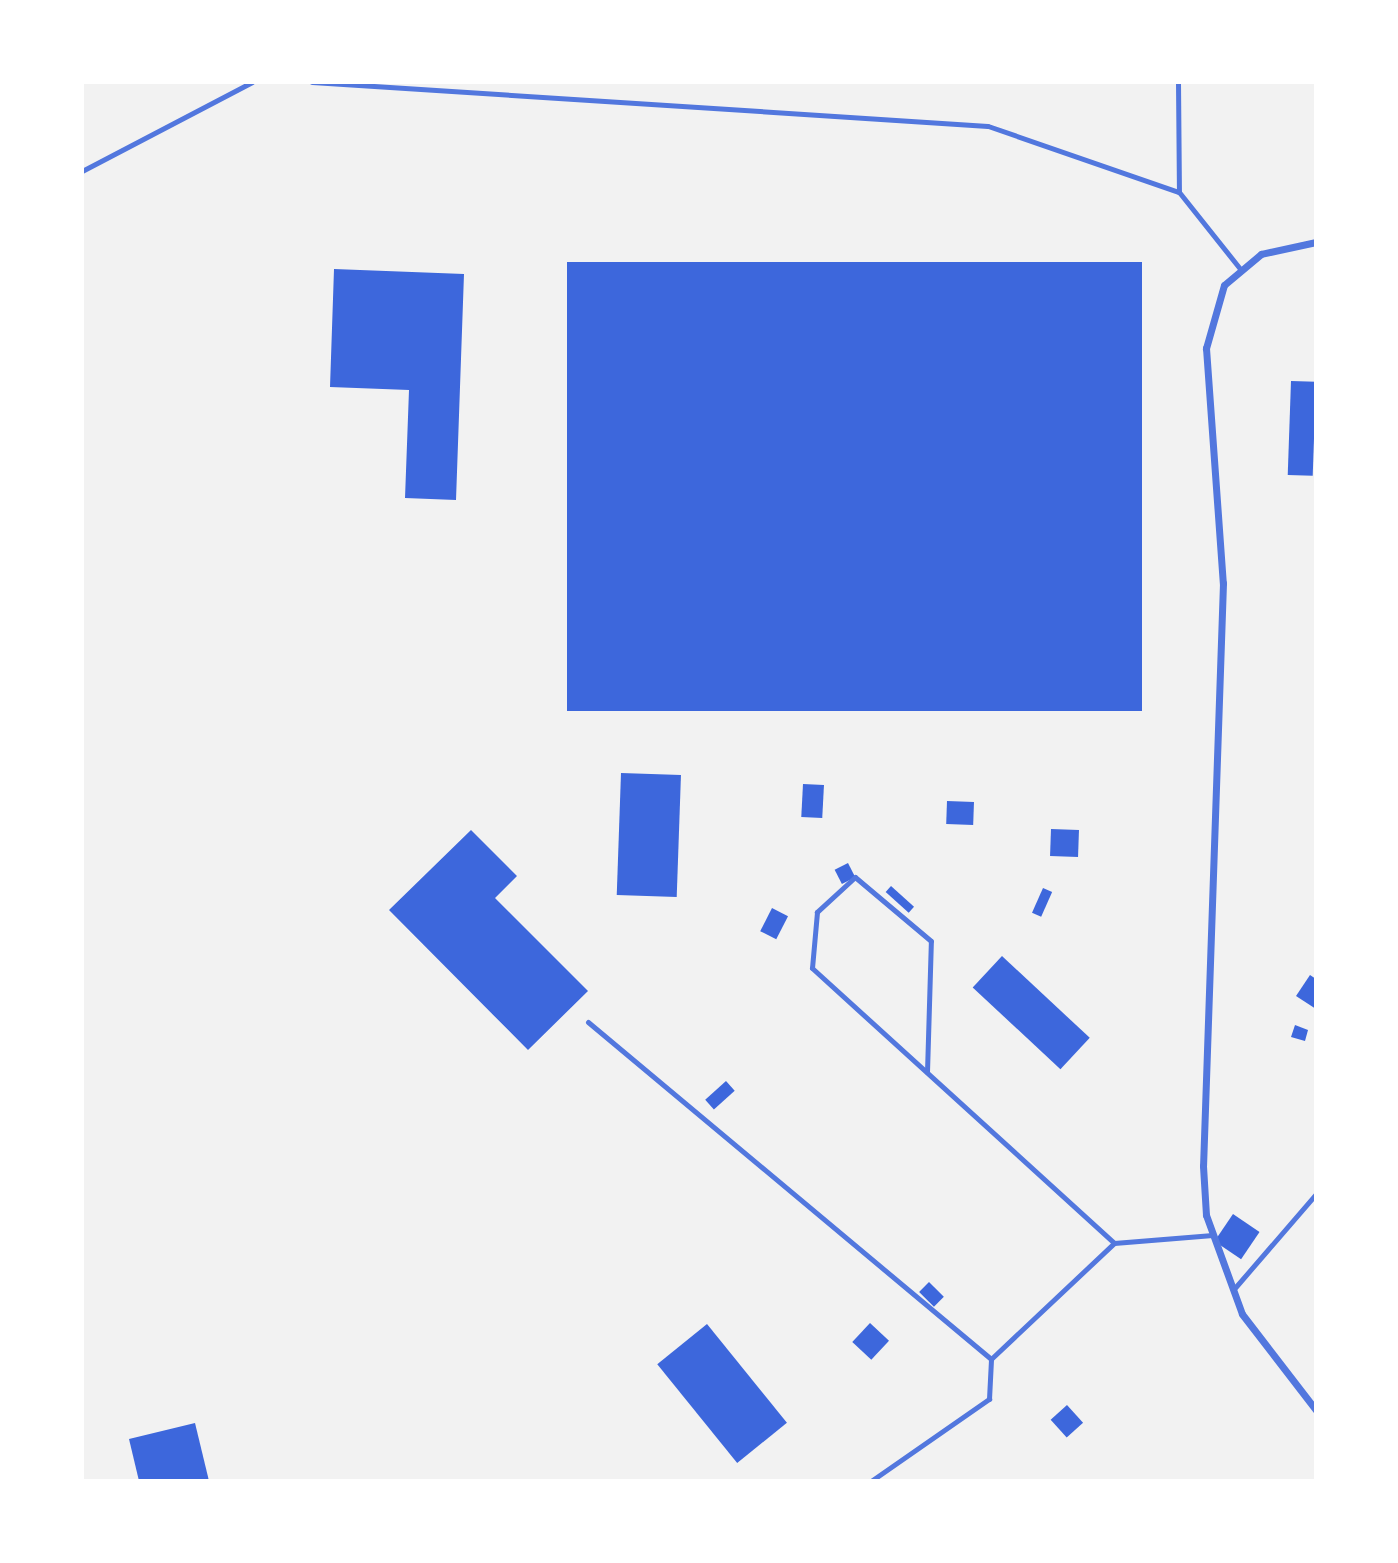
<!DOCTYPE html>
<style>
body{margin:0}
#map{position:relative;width:1398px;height:1563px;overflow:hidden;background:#f2f2f2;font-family:"IBM Plex Sans",sans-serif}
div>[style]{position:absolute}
.building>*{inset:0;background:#3d67dc;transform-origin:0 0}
.service>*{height:5px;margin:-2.5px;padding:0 2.5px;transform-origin:2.5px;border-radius:2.5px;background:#5277de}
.minor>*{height:7px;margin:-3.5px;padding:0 3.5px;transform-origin:3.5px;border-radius:3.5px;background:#5277de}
span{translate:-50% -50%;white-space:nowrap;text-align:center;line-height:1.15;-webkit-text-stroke:5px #fff;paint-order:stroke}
.frame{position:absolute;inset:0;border:84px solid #fff;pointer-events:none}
</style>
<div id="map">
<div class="building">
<div style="left:567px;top:262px;width:575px;height:449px"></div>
<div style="clip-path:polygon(334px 269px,464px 274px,456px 500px,405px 498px,409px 390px,330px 387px)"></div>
<div style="left:1291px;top:381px;width:25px;height:94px;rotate:2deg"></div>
<div style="left:621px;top:773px;width:60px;height:122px;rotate:2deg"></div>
<div style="left:803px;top:784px;width:21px;height:33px;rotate:3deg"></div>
<div style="left:947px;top:801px;width:27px;height:23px;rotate:2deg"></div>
<div style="left:1051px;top:829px;width:28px;height:27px;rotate:2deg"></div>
<div style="clip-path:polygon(471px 830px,517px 876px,495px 898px,588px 991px,528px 1050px,389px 910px)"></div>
<div style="left:848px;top:863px;width:16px;height:15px;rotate:63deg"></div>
<div style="left:891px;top:886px;width:31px;height:8px;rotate:42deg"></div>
<div style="left:1043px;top:888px;width:10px;height:27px;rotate:24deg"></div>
<div style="left:772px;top:908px;width:18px;height:26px;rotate:27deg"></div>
<div style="left:1002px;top:956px;width:120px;height:43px;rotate:43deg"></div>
<div style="clip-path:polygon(1310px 975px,1316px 979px,1316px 1009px,1296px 996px)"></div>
<div style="clip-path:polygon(1295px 1025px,1308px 1030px,1305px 1041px,1291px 1037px)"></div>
<div style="left:726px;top:1081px;width:13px;height:28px;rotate:48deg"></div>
<div style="left:1233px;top:1214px;width:32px;height:33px;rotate:34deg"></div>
<div style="left:929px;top:1282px;width:21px;height:14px;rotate:45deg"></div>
<div style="left:870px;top:1323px;width:26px;height:26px;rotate:43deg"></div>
<div style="left:707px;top:1324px;width:127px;height:64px;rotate:51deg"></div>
<div style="left:1067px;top:1405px;width:24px;height:22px;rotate:48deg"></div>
<div style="clip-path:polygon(195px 1423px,209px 1481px,139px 1481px,129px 1439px)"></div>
</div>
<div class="service">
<div style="left:312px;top:82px;width:677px;rotate:3.72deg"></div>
<div style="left:988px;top:126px;width:202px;rotate:19.1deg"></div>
<div style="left:1178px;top:82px;width:110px;rotate:89.5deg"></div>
<div style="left:1179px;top:192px;width:100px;rotate:51.5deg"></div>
<div style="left:82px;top:171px;width:192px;rotate:-27.6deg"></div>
<div style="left:588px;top:1022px;width:525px;rotate:39.9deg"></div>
<div style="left:927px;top:1072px;width:131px;rotate:-88.3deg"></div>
<div style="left:931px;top:941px;width:99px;rotate:-139.9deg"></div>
<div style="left:855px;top:877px;width:52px;rotate:137.4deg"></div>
<div style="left:817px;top:912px;width:56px;rotate:95.1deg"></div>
<div style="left:812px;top:968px;width:408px;rotate:42.3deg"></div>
<div style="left:1233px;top:1290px;width:127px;rotate:-49.2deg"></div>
<div style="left:871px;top:1481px;width:144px;rotate:-34.8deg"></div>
<div style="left:989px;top:1399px;width:40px;rotate:-87.1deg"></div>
<div style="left:991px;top:1359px;width:169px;rotate:-43.3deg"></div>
<div style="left:1114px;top:1243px;width:99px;rotate:-4.6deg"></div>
</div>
<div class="minor">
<div style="left:1316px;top:242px;width:56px;rotate:167.7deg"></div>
<div style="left:1261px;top:254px;width:48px;rotate:140deg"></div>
<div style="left:1224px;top:285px;width:66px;rotate:105.9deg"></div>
<div style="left:1206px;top:348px;width:236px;rotate:85.9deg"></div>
<div style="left:1223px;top:583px;width:583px;rotate:91.96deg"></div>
<div style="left:1203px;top:1166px;width:49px;rotate:86.5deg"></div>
<div style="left:1206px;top:1215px;width:105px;rotate:70deg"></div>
<div style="left:1242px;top:1314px;width:121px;rotate:52.4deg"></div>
</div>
<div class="frame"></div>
</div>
